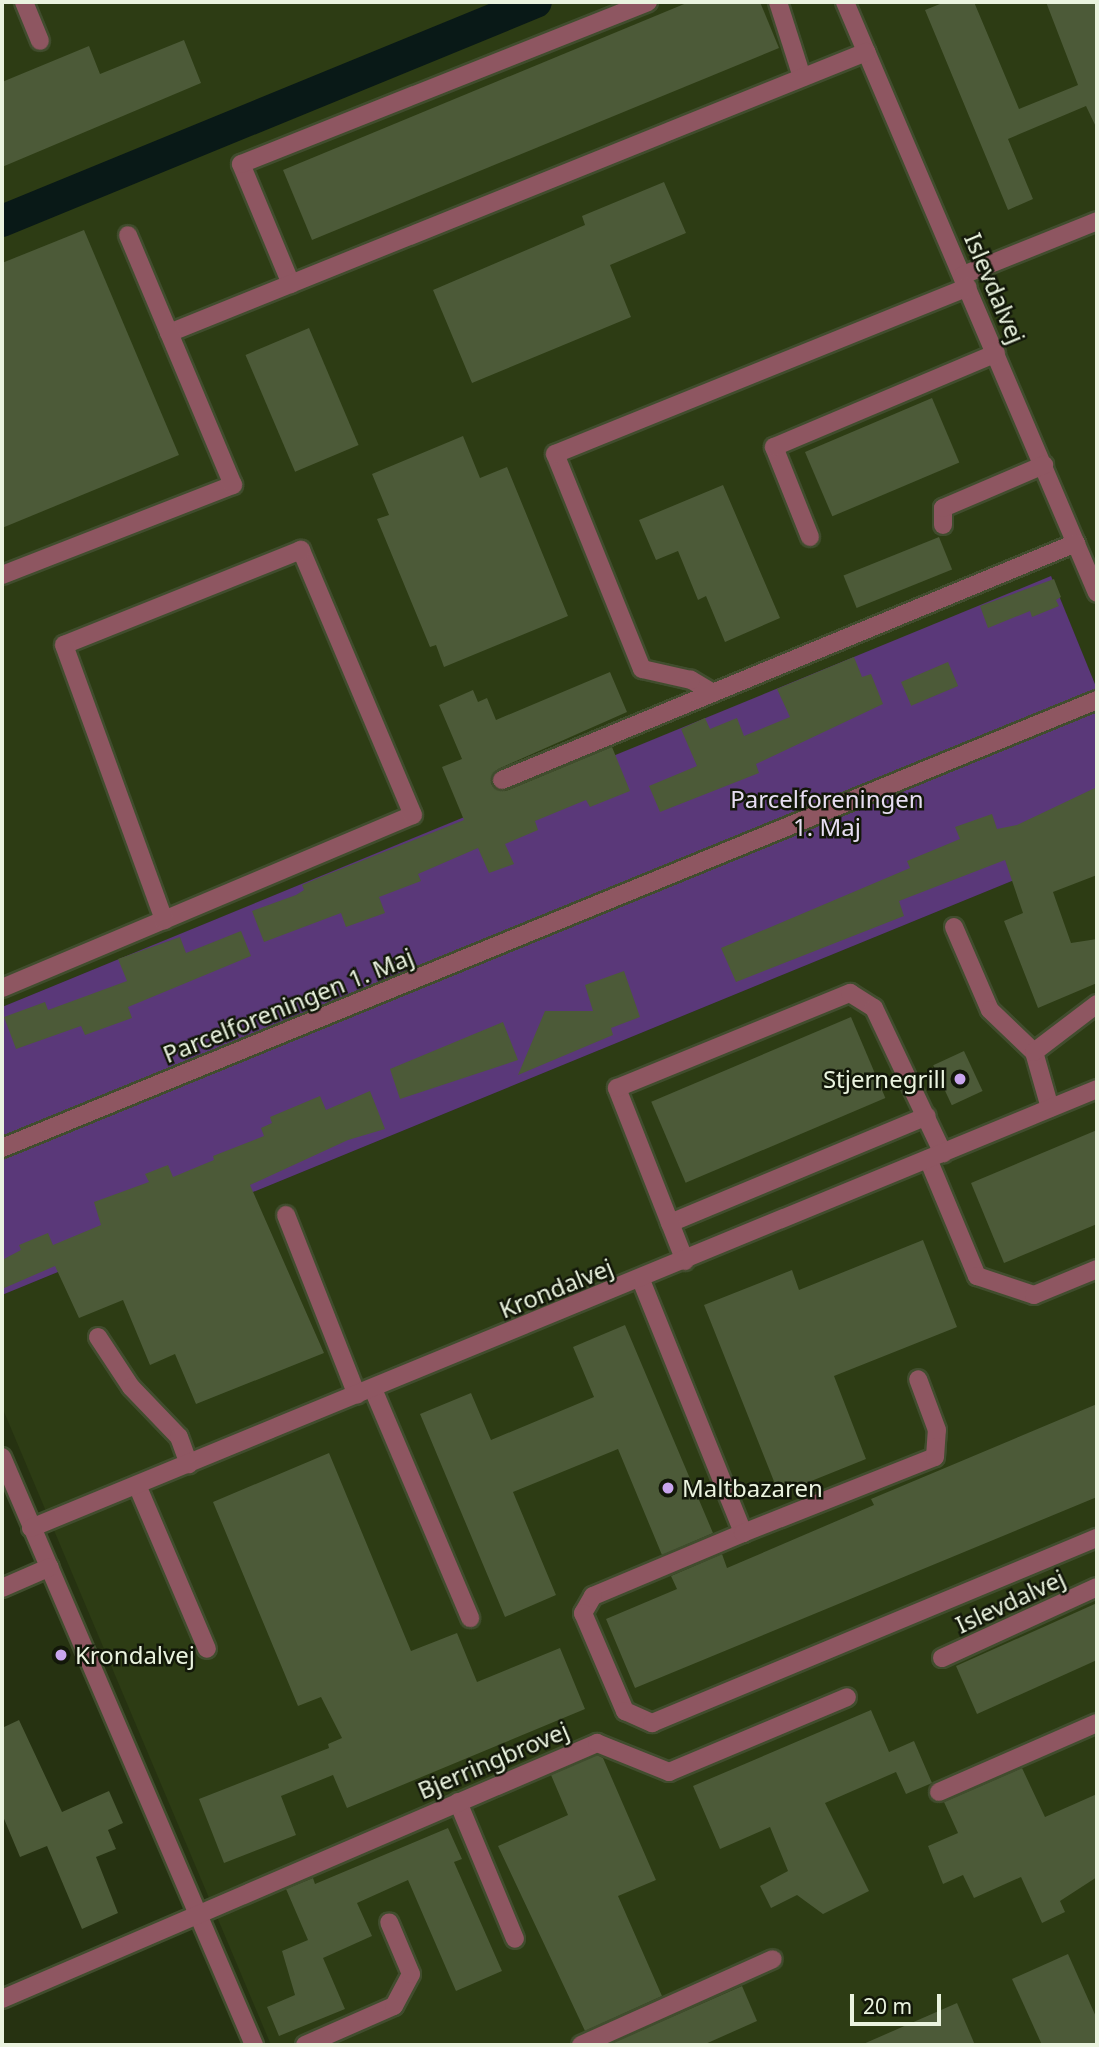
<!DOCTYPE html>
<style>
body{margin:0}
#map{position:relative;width:1099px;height:2047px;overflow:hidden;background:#263211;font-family:"Noto Sans",sans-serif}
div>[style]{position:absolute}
.built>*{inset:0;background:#2d3c14}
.green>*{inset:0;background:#5a3879}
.canal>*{height:32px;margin:-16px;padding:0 16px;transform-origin:16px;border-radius:16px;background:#091917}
.building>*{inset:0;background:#4c5a38;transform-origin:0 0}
.roads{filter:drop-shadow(2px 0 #414d2e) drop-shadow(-2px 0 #414d2e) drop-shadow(0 2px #414d2e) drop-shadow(0 -2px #414d2e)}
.minor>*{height:18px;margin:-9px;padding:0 9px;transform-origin:9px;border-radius:9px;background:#8e5661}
.dots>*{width:19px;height:19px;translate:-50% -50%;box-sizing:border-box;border:4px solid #121709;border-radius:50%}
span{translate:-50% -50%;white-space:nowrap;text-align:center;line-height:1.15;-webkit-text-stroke:5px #121709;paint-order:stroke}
.street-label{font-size:24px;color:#eaf3df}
.park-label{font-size:24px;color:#e7def2}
.poi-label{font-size:24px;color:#eaf3df}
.right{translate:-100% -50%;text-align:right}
.left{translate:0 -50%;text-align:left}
.frame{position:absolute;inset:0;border:4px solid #eaf3df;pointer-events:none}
.scale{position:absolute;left:850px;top:1994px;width:91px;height:32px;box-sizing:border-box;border:4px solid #eaf3df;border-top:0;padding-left:9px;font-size:21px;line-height:24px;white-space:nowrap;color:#eaf3df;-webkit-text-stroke:5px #121709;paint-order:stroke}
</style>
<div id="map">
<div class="built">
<div style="clip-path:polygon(2px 2px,1097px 2px,1097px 689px,1051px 577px,2px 1007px)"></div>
<div style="clip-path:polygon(1097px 846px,1097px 2045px,271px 2045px,2px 1407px,2px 1295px)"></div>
</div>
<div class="green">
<div style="clip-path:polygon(1051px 576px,1097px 689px,1097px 846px,2px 1295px,2px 1007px)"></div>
</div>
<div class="canal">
<div style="left:2px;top:221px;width:577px;rotate:-22.3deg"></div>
</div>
<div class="building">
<div style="clip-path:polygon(689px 2px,760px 2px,779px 48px,312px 240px,283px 170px)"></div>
<div style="clip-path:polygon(945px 2px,974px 2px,1019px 109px,1078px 85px,1046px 2px,1097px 2px,1097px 129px,1086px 106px,1008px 139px,1033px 199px,1008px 210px,925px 10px)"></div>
<div style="clip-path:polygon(184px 40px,201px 83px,2px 167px,2px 82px,89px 46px,100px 74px)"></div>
<div style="clip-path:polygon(664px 182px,686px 233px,610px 265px,631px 317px,472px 383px,433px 290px,585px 225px,582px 216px)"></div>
<div style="clip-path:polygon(84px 230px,179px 455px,2px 528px,2px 263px)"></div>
<div style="left:309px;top:328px;width:127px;height:69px;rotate:67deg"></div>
<div style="left:932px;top:398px;width:70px;height:138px;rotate:67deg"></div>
<div style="clip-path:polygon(463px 436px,480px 478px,507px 467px,568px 616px,444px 667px,436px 645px,430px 647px,377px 519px,389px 515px,372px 474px)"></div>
<div style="clip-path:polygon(723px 485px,780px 618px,725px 642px,706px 596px,698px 600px,678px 551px,656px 560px,639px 520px)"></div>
<div style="left:939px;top:537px;width:35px;height:103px;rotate:68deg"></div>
<div style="clip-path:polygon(1054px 579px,1061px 597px,1056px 600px,1059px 606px,1032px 617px,1030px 611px,988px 628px,980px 606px)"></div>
<div style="clip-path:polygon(854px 657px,862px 677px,871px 674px,883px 704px,756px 764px,759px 773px,660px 812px,649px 786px,697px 766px,681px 729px,705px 718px,710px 729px,737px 718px,744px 736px,790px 717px,777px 689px)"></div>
<div style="left:948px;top:662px;width:26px;height:51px;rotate:67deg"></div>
<div style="clip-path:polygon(610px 672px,627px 712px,498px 769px,491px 784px,506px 791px,612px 747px,630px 791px,590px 807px,586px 800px,535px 821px,538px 830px,505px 844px,514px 864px,489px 873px,478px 848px,418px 874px,421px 881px,379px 897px,385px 913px,346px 927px,341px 913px,264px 942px,252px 911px,296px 895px,304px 890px,302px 885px,326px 875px,464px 820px,442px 767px,462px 759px,439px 705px,473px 690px,478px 702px,487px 698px,496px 720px)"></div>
<div style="clip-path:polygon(1097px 787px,1097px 875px,1053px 892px,1071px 943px,1097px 939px,1097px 983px,1038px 1008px,1004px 921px,1023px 913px,1005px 860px,899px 901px,904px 916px,736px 982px,721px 948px,910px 868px,907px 861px,960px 839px,955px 827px,992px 814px,997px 829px,1017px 825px)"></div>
<div style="clip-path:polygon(241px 931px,251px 956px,128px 1007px,132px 1018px,85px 1035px,81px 1026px,16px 1049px,4px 1017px,45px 1002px,48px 1010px,127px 981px,118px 959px,180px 937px,186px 953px)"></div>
<div style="clip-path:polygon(624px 971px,640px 1017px,611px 1028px,613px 1035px,518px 1075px,545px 1011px,593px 1011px,585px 985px)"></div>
<div style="left:851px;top:1017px;width:88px;height:217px;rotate:67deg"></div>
<div style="clip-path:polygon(503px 1022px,518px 1060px,400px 1099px,390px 1069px)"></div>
<div style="left:964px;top:1051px;width:44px;height:34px;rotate:65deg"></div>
<div style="clip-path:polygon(370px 1091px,385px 1129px,348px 1140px,250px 1185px,324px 1353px,196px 1404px,175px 1354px,150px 1365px,123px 1300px,79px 1318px,55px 1266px,2px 1289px,2px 1260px,21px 1250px,19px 1245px,48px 1233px,53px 1245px,101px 1225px,94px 1202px,149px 1182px,145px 1174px,168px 1165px,173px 1177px,214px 1160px,213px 1156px,264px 1136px,261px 1128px,272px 1123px,270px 1117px,320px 1096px,326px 1110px)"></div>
<div style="clip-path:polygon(1097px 1130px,1097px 1224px,1004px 1263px,971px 1183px)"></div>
<div style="clip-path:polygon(923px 1240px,957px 1327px,834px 1376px,866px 1459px,779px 1494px,704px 1305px,792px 1270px,799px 1290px)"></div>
<div style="clip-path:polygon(625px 1325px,713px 1533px,662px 1555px,618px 1449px,513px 1492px,556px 1595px,505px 1617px,420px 1414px,471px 1393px,491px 1440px,594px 1397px,573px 1347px)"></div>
<div style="clip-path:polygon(1097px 1404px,1097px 1497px,635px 1688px,606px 1619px,677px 1589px,671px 1576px,722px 1554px,727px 1568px,874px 1505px,871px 1499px)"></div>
<div style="clip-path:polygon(329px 1453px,411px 1651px,457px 1633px,477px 1682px,560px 1648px,585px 1709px,347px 1808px,333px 1775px,281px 1796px,296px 1835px,224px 1863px,199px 1799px,329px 1748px,328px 1744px,342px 1738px,321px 1697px,298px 1706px,213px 1502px)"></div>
<div style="clip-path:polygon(1097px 1603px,1097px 1660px,977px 1714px,956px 1666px)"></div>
<div style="clip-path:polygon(871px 1710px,889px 1752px,914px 1741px,932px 1783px,906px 1794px,896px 1772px,825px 1803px,869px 1891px,823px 1914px,797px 1895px,771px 1908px,760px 1886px,788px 1871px,770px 1827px,720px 1849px,693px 1786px)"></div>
<div style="clip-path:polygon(19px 1720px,62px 1812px,109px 1791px,123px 1823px,108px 1830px,116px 1849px,96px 1857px,118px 1913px,82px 1929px,47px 1846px,20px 1857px,2px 1814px,2px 1728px)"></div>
<div style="clip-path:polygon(597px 1755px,603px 1758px,656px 1880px,618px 1896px,662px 1996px,585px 2031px,498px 1846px,568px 1815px,551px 1775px)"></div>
<div style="clip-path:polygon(1022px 1768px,1045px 1817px,1097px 1794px,1097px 1877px,1060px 1901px,1065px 1912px,1042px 1923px,1021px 1877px,974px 1898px,963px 1875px,943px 1884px,928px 1846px,958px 1833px,944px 1802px)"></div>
<div style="clip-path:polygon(448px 1828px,462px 1859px,454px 1862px,502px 1971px,456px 1991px,408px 1880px,357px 1903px,372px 1936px,323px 1958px,345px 2009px,279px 2036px,267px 2007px,295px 1995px,282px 1951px,308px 1940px,286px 1889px,313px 1878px,315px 1884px)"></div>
<div style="clip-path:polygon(1068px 1954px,1097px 2019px,1097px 2045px,1042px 2045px,1012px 1979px)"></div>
<div style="clip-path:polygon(742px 1986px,757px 2021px,703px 2045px,608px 2045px)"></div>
<div style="clip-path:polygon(957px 2003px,975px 2045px,861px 2045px)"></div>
</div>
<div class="roads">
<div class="minor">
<div style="left:24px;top:2px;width:42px;rotate:67.7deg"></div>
<div style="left:778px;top:2px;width:79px;rotate:72.3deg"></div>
<div style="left:845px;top:2px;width:642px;rotate:66.91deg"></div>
<div style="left:963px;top:275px;width:144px;rotate:-21.9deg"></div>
<div style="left:291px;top:284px;width:130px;rotate:-112.6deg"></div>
<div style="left:241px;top:164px;width:438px;rotate:-21.7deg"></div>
<div style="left:169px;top:333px;width:752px;rotate:-21.96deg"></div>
<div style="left:943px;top:525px;width:17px;rotate:-90deg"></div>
<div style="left:943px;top:508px;width:110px;rotate:-23.1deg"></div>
<div style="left:810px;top:537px;width:97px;rotate:-111.8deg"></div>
<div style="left:774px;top:447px;width:241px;rotate:-22.9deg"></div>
<div style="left:2px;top:575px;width:248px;rotate:-21.3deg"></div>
<div style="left:233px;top:485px;width:271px;rotate:-112.8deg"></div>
<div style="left:713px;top:693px;width:26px;rotate:-149deg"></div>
<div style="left:691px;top:680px;width:50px;rotate:-167.3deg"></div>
<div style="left:642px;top:669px;width:232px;rotate:-112deg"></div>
<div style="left:555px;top:454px;width:445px;rotate:-22deg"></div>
<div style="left:502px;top:780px;width:621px;rotate:-22.44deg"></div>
<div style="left:954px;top:927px;width:90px;rotate:66.6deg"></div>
<div style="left:990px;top:1010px;width:61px;rotate:43.7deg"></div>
<div style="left:2px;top:988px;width:176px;rotate:-22.8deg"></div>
<div style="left:164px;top:920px;width:270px;rotate:-22.9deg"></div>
<div style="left:413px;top:815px;width:288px;rotate:-112.9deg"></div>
<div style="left:301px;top:550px;width:255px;rotate:158.2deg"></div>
<div style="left:64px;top:645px;width:293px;rotate:70deg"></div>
<div style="left:1050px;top:1108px;width:58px;rotate:-105.9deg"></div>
<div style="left:1034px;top:1052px;width:79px;rotate:-37.3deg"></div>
<div style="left:2px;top:1148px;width:1183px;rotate:-22.25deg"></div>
<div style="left:928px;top:1159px;width:127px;rotate:67.3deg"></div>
<div style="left:977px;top:1276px;width:60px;rotate:18.4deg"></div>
<div style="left:1034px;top:1295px;width:68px;rotate:-22.4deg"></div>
<div style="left:286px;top:1215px;width:193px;rotate:68.5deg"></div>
<div style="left:670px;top:1223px;width:278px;rotate:-22.6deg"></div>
<div style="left:685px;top:1261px;width:186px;rotate:-111.5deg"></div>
<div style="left:617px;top:1088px;width:252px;rotate:-22.2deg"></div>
<div style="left:850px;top:993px;width:28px;rotate:32deg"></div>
<div style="left:874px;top:1008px;width:161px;rotate:64.6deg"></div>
<div style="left:641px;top:1280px;width:273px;rotate:68deg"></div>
<div style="left:743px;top:1533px;width:163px;rotate:157.2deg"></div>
<div style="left:593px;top:1596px;width:20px;rotate:120deg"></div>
<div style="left:583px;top:1613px;width:107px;rotate:66.8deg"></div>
<div style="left:625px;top:1711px;width:30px;rotate:24deg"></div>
<div style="left:652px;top:1723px;width:482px;rotate:-22.6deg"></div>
<div style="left:98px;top:1337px;width:60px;rotate:56.6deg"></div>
<div style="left:131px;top:1387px;width:69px;rotate:46.2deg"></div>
<div style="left:179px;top:1437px;width:29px;rotate:70deg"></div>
<div style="left:373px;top:1389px;width:249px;rotate:67deg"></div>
<div style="left:2px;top:1457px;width:640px;rotate:66.8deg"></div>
<div style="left:137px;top:1485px;width:178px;rotate:66.9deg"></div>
<div style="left:31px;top:1528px;width:1153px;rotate:-22.38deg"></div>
<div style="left:743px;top:1533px;width:206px;rotate:-21.6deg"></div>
<div style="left:935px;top:1457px;width:27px;rotate:-86deg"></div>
<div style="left:937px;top:1430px;width:54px;rotate:-110.4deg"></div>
<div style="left:2px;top:1588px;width:52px;rotate:-23.6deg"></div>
<div style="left:942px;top:1658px;width:170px;rotate:-24.6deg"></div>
<div style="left:939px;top:1792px;width:172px;rotate:-23.6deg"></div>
<div style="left:458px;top:1802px;width:148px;rotate:67.4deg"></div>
<div style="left:2px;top:1999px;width:648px;rotate:-23.28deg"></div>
<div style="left:597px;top:1743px;width:78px;rotate:21.9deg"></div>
<div style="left:669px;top:1772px;width:193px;rotate:-22.8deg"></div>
<div style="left:305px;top:2045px;width:97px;rotate:-23.7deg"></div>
<div style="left:394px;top:2006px;width:36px;rotate:-62deg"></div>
<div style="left:411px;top:1974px;width:56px;rotate:-112.9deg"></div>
<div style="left:581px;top:2045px;width:210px;rotate:-24.1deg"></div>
</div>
</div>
<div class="dots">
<div style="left:960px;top:1079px;background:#c9a5ee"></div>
<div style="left:668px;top:1488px;background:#c9a5ee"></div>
<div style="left:61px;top:1655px;background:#c9a5ee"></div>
</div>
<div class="street-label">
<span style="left:995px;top:288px;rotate:67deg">Islevdalvej</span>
<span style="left:288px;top:1005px;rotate:-22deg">Parcelforeningen 1. Maj</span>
<span style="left:556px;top:1288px;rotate:-22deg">Krondalvej</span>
<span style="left:1010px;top:1601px;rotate:-25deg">Islevdalvej</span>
<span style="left:493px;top:1760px;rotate:-23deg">Bjerringbrovej</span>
</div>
<div class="park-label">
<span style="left:827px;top:813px">Parcelforeningen<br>1. Maj</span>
</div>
<div class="poi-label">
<span class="right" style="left:946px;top:1079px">Stjernegrill</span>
<span class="left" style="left:682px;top:1488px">Maltbazaren</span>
<span class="left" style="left:75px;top:1655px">Krondalvej</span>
</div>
<div class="frame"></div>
<div class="scale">20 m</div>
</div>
